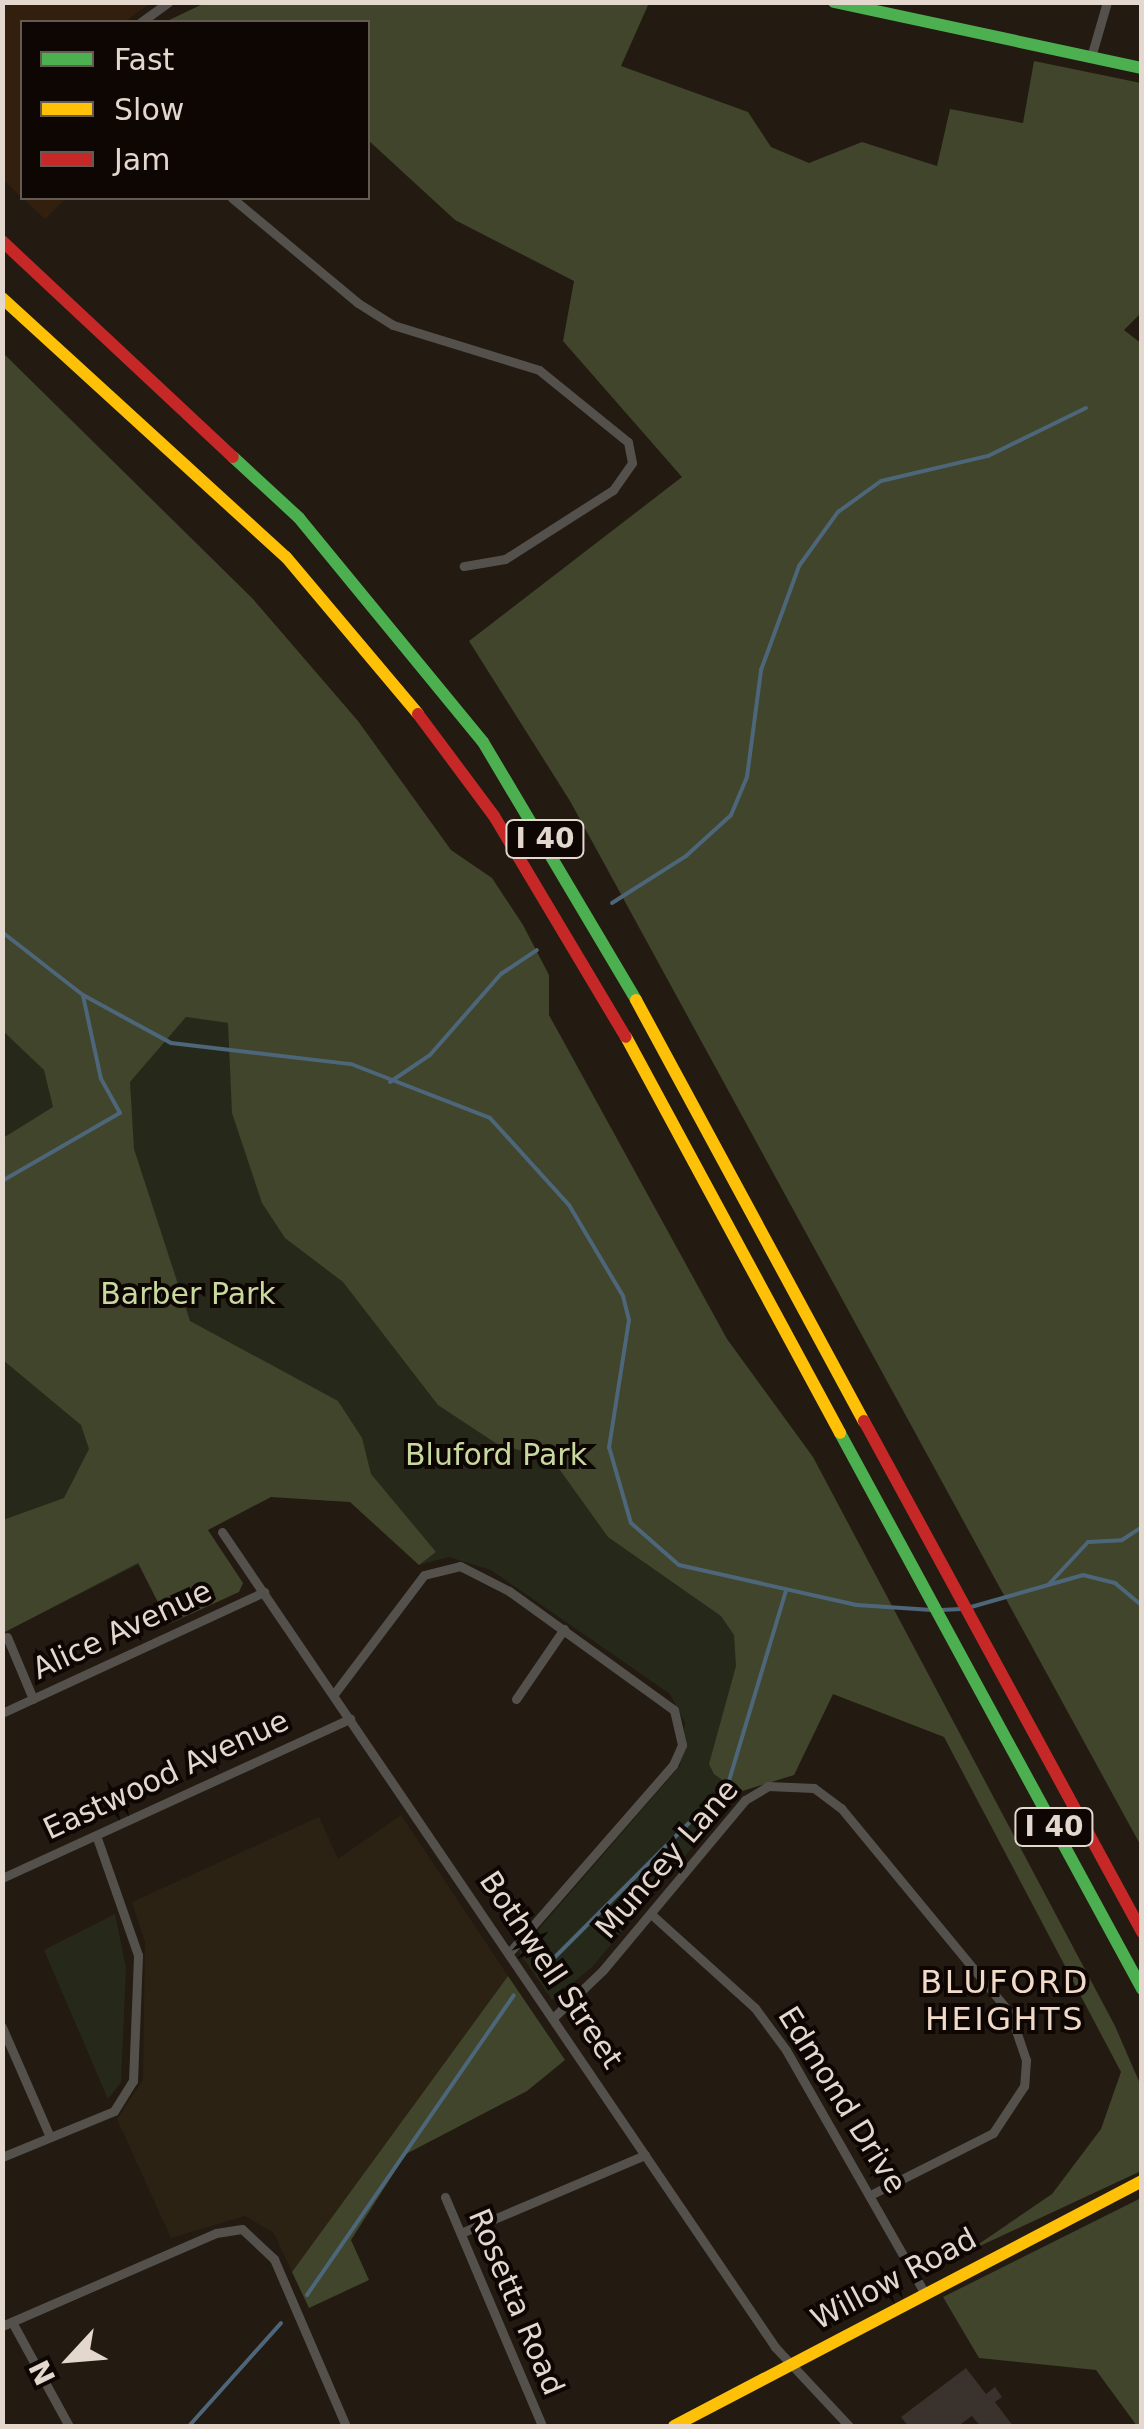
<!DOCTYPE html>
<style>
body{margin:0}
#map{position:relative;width:1144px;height:2429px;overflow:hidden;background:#231a12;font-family:"DejaVu Sans",sans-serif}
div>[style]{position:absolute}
.built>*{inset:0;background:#331f0d}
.education>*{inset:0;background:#2c2214}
.green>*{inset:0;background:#26291a}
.forest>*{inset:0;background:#40452b}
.stream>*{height:4px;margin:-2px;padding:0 2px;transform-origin:2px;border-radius:2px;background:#4d6679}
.building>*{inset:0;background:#3a322c}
.street>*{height:9px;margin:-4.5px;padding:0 4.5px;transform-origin:4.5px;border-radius:4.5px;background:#54514d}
.fast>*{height:12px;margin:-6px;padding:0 6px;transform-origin:6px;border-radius:6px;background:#4caf50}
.slow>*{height:12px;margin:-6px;padding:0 6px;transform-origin:6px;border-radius:6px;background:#ffc107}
.jam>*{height:12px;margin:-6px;padding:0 6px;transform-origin:6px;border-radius:6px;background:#c62828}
span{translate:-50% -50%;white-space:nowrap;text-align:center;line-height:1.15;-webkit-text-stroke:8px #0d0603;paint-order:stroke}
.shield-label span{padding:2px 8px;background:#0d0603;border:2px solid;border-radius:8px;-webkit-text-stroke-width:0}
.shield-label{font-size:28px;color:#e3d7ce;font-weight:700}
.park-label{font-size:30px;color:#c8d99f}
.street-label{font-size:30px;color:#e3d7ce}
.neighbourhood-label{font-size:32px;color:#f1dac8;letter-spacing:2.5px}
.frame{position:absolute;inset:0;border:5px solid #e3d7ce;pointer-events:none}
.legend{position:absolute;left:20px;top:20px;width:350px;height:180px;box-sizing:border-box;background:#0d0603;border:2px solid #635a54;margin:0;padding:12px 18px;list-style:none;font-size:30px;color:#e3d7ce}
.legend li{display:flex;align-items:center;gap:20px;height:50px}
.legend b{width:50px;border:2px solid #635a54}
.north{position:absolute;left:20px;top:2309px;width:100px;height:100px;-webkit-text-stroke:8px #0d0603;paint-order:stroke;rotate:244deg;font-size:28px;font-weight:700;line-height:40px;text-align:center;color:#e3d7ce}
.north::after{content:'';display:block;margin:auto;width:35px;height:45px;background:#e3d7ce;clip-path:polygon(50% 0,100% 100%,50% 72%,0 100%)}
</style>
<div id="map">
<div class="built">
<div style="clip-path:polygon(3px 2px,151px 3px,124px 22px,22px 22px,22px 198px,66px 198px,45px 219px,3px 180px)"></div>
</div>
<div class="education">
<div style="clip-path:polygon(401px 1815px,508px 1976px,292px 2272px,274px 2233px,245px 2216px,171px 2238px,117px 2119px,143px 2080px,145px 1942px,132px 1902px,319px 1817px,338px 1859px)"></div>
</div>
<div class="green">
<div style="clip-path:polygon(3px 898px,130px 1081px,186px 1017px,229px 1023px,944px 1736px,833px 1694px,794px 1775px,739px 1792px,592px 1967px,552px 2000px,519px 1952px,680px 1766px,685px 1723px,670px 1694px,491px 1570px,449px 1557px,419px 1565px,350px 1502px,271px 1497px,3px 1633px)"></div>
<div style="clip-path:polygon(115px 1914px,126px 1968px,121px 2082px,108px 2099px,44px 1950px)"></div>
</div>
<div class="forest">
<div style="clip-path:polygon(207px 2px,649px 3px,621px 66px,748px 112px,771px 147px,809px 163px,862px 142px,937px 166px,950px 109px,1023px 123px,1034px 61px,1141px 83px,1141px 313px,1124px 330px,1142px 344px,1141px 1846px,570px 801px,469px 641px,682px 477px,563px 341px,574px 281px,455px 220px,368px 140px,368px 22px,165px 22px)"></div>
<div style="clip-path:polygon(3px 353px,253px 599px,358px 721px,451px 850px,492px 878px,523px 925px,549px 975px,549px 1015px,727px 1339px,813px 1457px,1115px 2026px,1141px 2086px,1141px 2171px,967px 2252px,1052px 2194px,1101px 2129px,1121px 2072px,944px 1737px,833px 1694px,794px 1775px,739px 1792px,714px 1774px,709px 1764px,736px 1666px,734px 1635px,721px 1616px,608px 1537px,552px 1459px,497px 1444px,438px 1405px,343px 1282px,285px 1238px,262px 1203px,232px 1113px,228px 1023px,186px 1017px,130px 1082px,134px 1149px,190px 1321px,338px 1401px,362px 1438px,371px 1474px,436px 1552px,419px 1565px,350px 1502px,271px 1497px,208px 1530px,243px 1583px,239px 1592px,169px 1624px,138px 1563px,3px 1633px,3px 1520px,64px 1498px,89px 1449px,81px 1425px,3px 1360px,3px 1138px,53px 1107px,44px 1070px,3px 1031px)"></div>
<div style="clip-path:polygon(508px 1976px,565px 2060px,527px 2091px,406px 2154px,351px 2240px,369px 2280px,309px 2308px,292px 2272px)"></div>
<div style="clip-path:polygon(1141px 2198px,1142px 2426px,1137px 2426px,1096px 2370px,979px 2358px,943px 2297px)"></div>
</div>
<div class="stream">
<div style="left:612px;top:903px;width:88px;rotate:-32.4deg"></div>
<div style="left:686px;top:856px;width:61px;rotate:-42.3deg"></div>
<div style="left:731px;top:815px;width:41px;rotate:-67.2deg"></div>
<div style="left:747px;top:777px;width:108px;rotate:-82.5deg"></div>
<div style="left:761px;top:670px;width:111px;rotate:-69.9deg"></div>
<div style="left:799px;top:566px;width:67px;rotate:-54.2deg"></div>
<div style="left:838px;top:512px;width:53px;rotate:-35.8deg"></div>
<div style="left:881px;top:481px;width:110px;rotate:-13.2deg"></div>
<div style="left:988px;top:456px;width:109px;rotate:-26.1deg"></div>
<div style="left:2px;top:932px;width:103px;rotate:37.9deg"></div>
<div style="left:83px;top:995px;width:100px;rotate:28.6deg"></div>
<div style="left:171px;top:1043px;width:181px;rotate:6.7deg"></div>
<div style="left:351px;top:1064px;width:149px;rotate:21.2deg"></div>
<div style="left:490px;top:1118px;width:118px;rotate:47.8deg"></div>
<div style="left:569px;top:1205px;width:106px;rotate:59.3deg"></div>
<div style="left:623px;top:1296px;width:25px;rotate:76deg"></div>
<div style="left:629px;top:1320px;width:129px;rotate:98.9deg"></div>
<div style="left:609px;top:1447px;width:79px;rotate:73.9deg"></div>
<div style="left:631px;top:1523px;width:64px;rotate:41.2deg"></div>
<div style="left:679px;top:1565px;width:182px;rotate:12.7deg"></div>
<div style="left:857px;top:1605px;width:75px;rotate:3.8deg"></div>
<div style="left:390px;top:1082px;width:48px;rotate:-34deg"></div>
<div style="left:430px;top:1055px;width:108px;rotate:-48.8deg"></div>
<div style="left:501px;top:974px;width:43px;rotate:-33.7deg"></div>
<div style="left:2px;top:1181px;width:136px;rotate:-30deg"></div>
<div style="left:120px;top:1113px;width:39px;rotate:-119deg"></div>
<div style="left:101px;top:1079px;width:85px;rotate:-102.2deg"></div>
<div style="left:1049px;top:1584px;width:57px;rotate:-47.1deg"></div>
<div style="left:1088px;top:1542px;width:34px;rotate:-3deg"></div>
<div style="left:1122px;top:1540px;width:24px;rotate:-33deg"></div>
<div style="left:971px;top:1607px;width:116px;rotate:-15.9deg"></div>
<div style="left:1083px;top:1575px;width:33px;rotate:14deg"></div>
<div style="left:1115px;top:1583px;width:35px;rotate:40deg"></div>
<div style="left:941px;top:1610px;width:20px;rotate:-3deg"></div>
<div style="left:542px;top:1970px;width:263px;rotate:-45deg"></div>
<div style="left:728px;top:1784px;width:202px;rotate:-73.3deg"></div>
<div style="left:307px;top:2295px;width:364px;rotate:-55.4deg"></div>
<div style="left:189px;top:2426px;width:138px;rotate:-48.2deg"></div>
</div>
<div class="building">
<div style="clip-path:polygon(966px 2368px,986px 2394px,995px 2387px,1002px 2397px,995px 2402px,1013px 2426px,980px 2426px,972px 2416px,958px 2426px,908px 2426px,901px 2417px)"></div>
</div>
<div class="street">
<div style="left:141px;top:22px;width:34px;rotate:-36deg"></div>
<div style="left:1091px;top:57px;width:57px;rotate:-73.8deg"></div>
<div style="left:232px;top:198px;width:164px;rotate:39.8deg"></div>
<div style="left:358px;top:303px;width:41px;rotate:32.2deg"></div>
<div style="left:393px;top:325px;width:153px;rotate:17.1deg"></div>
<div style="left:539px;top:370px;width:114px;rotate:39deg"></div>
<div style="left:628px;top:442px;width:21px;rotate:79deg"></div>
<div style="left:632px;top:463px;width:33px;rotate:125deg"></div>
<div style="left:613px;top:490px;width:128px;rotate:147.4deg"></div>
<div style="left:505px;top:559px;width:42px;rotate:170.3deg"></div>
<div style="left:222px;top:1532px;width:985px;rotate:55.84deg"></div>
<div style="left:775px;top:2347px;width:108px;rotate:46.9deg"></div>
<div style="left:7px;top:1637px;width:67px;rotate:67.2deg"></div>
<div style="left:334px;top:1694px;width:149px;rotate:-52.9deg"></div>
<div style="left:424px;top:1575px;width:37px;rotate:-14deg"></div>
<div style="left:460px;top:1566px;width:55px;rotate:27deg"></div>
<div style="left:509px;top:1591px;width:203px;rotate:35.8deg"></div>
<div style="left:674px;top:1710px;width:36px;rotate:77deg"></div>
<div style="left:682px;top:1745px;width:22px;rotate:114deg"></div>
<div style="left:673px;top:1765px;width:249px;rotate:131.1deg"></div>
<div style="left:516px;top:1699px;width:85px;rotate:-55.6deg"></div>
<div style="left:2px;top:1713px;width:289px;rotate:-24.8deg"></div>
<div style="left:2px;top:1878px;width:383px;rotate:-24.6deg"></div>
<div style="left:651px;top:1914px;width:140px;rotate:42.1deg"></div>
<div style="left:755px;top:2008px;width:52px;rotate:53.6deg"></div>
<div style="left:786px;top:2050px;width:276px;rotate:60.3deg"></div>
<div style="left:553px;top:2018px;width:69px;rotate:-43.8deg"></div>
<div style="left:603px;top:1970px;width:222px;rotate:-50.1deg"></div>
<div style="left:745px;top:1800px;width:27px;rotate:-31deg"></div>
<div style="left:768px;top:1786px;width:46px;rotate:2.5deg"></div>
<div style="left:814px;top:1788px;width:34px;rotate:37deg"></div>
<div style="left:841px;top:1808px;width:266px;rotate:50.5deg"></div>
<div style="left:1010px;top:2013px;width:50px;rotate:71.2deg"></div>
<div style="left:1026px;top:2060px;width:26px;rotate:94deg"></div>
<div style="left:1024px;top:2086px;width:56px;rotate:123.4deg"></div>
<div style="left:993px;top:2133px;width:133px;rotate:153.2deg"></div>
<div style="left:2px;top:2027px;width:120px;rotate:66.4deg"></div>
<div style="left:2px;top:2157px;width:121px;rotate:-22.3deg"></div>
<div style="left:114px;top:2111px;width:36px;rotate:-58deg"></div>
<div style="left:133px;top:2081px;width:126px;rotate:-87.7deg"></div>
<div style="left:138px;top:1955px;width:127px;rotate:-109.3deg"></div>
<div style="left:445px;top:2197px;width:249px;rotate:67deg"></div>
<div style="left:461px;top:2233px;width:200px;rotate:-23deg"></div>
<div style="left:12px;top:2322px;width:119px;rotate:61.3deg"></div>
<div style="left:2px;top:2326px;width:233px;rotate:-23.5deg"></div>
<div style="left:216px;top:2233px;width:26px;rotate:-9deg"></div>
<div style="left:242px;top:2229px;width:44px;rotate:43.2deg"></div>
<div style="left:274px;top:2259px;width:182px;rotate:66.7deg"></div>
</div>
<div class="fast">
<div style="left:834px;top:2px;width:315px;rotate:12.1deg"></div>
<div style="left:233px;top:457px;width:90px;rotate:42.7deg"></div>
<div style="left:299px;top:518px;width:290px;rotate:50.6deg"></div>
<div style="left:483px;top:742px;width:300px;rotate:59.3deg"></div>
<div style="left:840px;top:1433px;width:633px;rotate:61.49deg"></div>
</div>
<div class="slow">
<div style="left:2px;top:298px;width:384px;rotate:42.4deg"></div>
<div style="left:286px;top:557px;width:205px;rotate:49.9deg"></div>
<div style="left:636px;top:1000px;width:479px;rotate:61.6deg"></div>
<div style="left:626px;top:1037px;width:450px;rotate:61.6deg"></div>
<div style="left:674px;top:2426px;width:528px;rotate:-27.63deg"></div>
</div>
<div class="jam">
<div style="left:2px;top:241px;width:316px;rotate:43.1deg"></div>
<div style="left:418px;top:714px;width:127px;rotate:53.3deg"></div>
<div style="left:494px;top:816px;width:257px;rotate:59.2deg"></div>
<div style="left:864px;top:1421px;width:582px;rotate:61.45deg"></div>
</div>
<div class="shield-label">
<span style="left:545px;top:839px">I 40</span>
<span style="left:1054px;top:1827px">I 40</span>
</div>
<div class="park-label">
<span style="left:188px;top:1294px">Barber Park</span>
<span style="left:496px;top:1455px">Bluford Park</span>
</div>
<div class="street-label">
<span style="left:122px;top:1630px;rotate:-25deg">Alice Avenue</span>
<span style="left:166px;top:1775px;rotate:-25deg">Eastwood Avenue</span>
<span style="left:667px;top:1859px;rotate:-49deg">Muncey Lane</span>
<span style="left:551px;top:1970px;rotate:56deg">Bothwell Street</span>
<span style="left:842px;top:2100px;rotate:58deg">Edmond Drive</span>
<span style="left:894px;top:2279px;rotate:-28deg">Willow Road</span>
<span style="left:516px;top:2302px;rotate:67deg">Rosetta Road</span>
</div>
<div class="neighbourhood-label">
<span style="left:1005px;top:2001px">BLUFORD<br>HEIGHTS</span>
</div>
<div class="frame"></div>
<ul class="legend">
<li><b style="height:12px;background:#4caf50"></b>Fast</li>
<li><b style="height:12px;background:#ffc107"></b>Slow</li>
<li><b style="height:12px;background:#c62828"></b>Jam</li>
</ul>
<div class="north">N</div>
</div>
